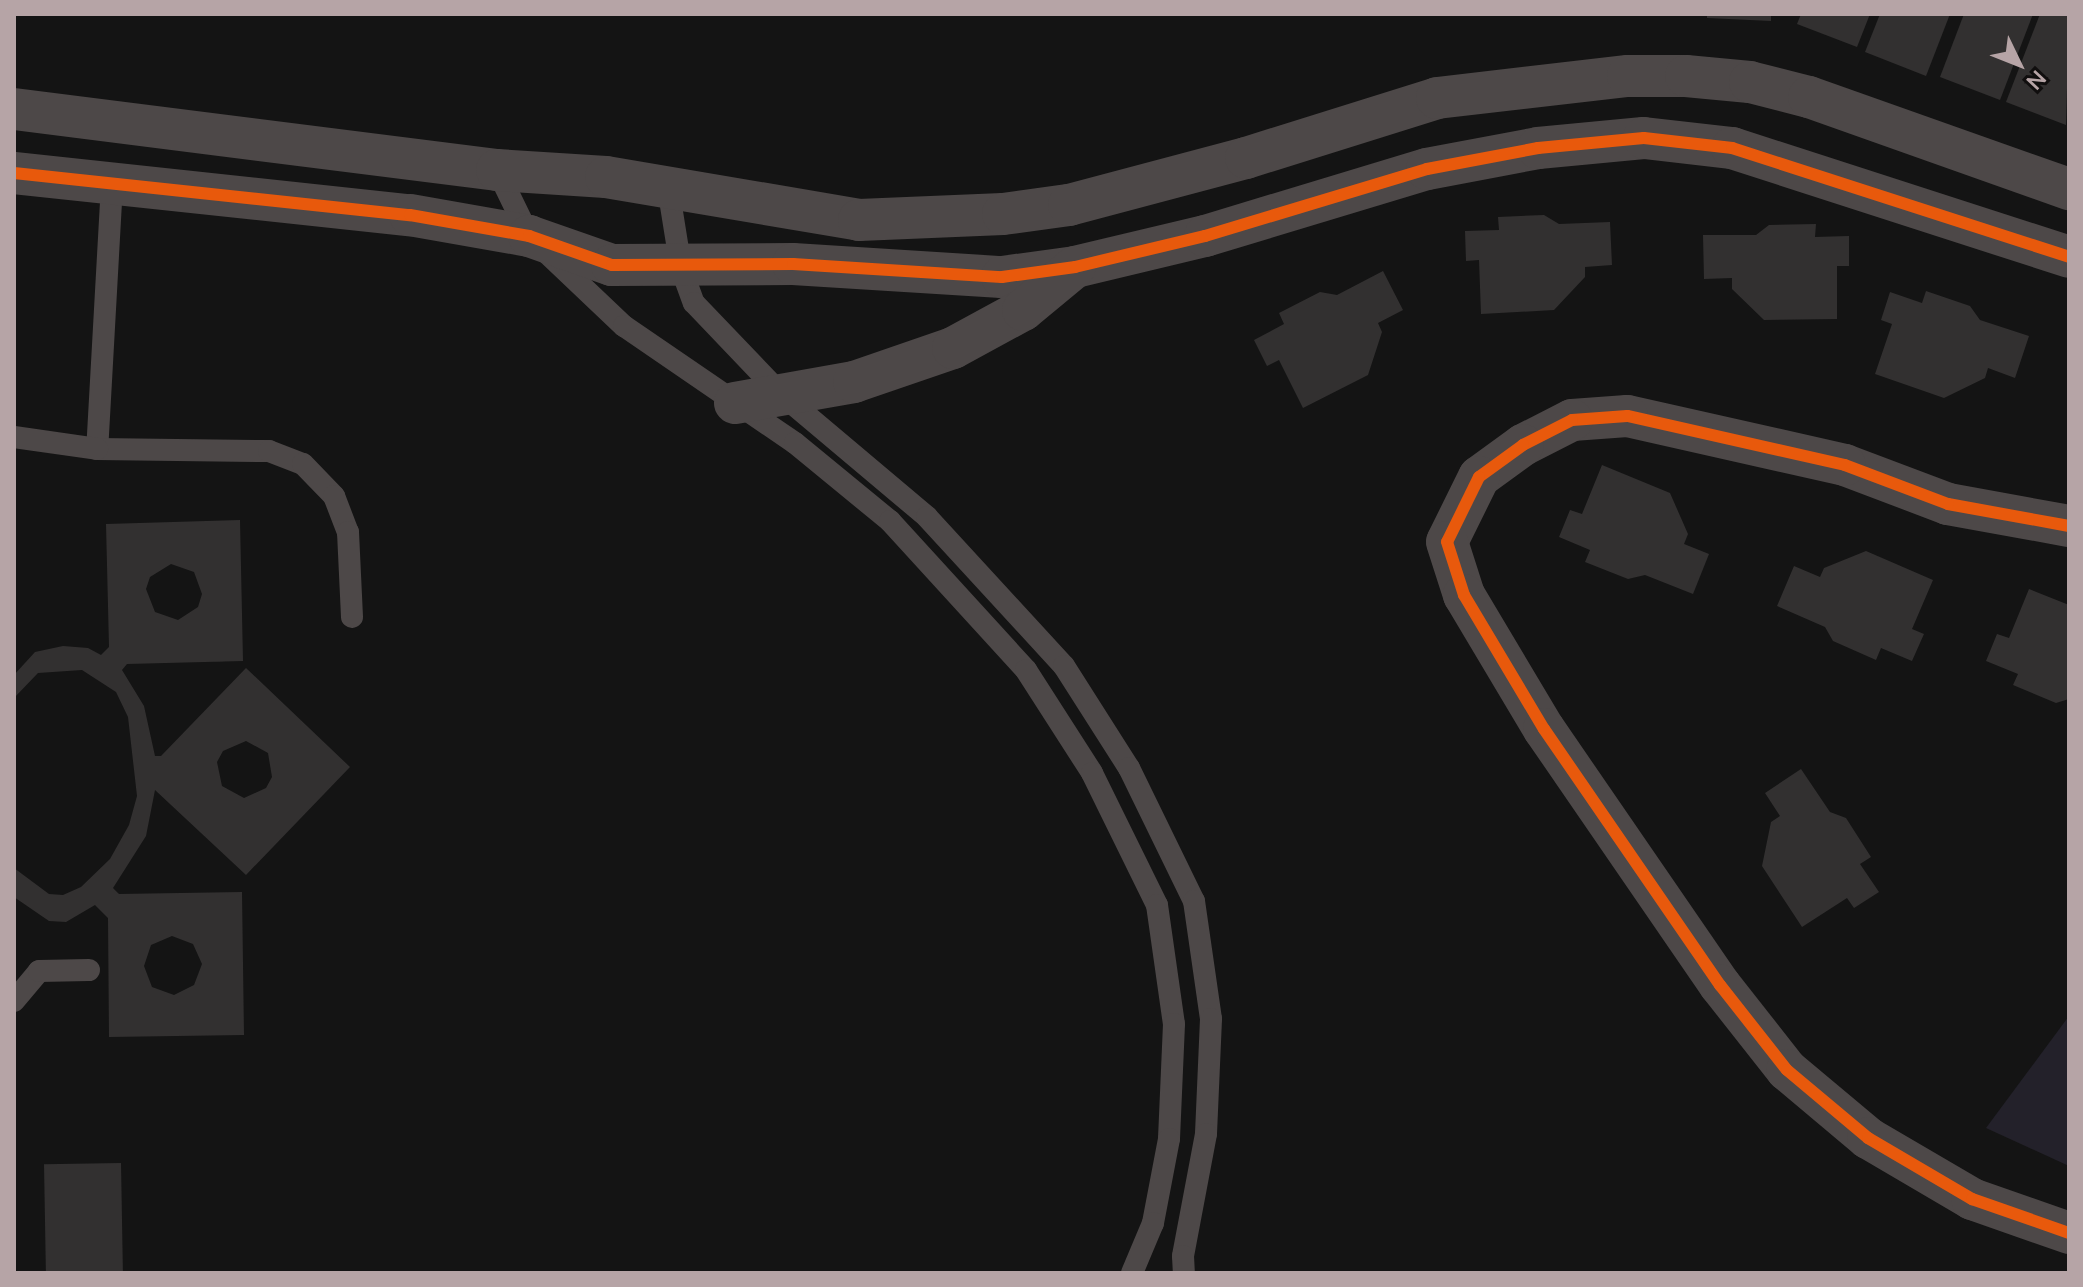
<!DOCTYPE html>
<style>
body{margin:0}
#map{position:relative;width:2083px;height:1287px;overflow:hidden;background:#141414;font-family:Mulish,sans-serif}
div>[style]{position:absolute}
.green>*{inset:0;background:#23212a}
.building>*{inset:0;background:#323030;transform-origin:0 0}
.lane>*{height:22px;margin:-11px;padding:0 11px;transform-origin:11px;border-radius:11px;background:#4d4848}
.street>*{height:42px;margin:-21px;padding:0 21px;transform-origin:21px;border-radius:21px;background:#4d4848}
.cycleway>*{height:12px;margin:-6px;padding:0 6px;transform-origin:6px;border-radius:6px;background:#e8590c}
span{translate:-50% -50%;white-space:nowrap;text-align:center;line-height:1.15;-webkit-text-stroke:7px #100e0e;paint-order:stroke}
.frame{position:absolute;inset:0;border:16px solid #b6a4a6;pointer-events:none}
.north{position:absolute;left:1979px;top:24px;width:80px;height:80px;-webkit-text-stroke:6px #100e0e;paint-order:stroke;rotate:133deg;font-size:22px;font-weight:700;line-height:32px;text-align:center;color:#b6a4a6}
.north::after{content:'';display:block;margin:auto;width:28px;height:36px;background:#b6a4a6;clip-path:polygon(50% 0,100% 100%,50% 72%,0 100%)}
</style>
<div id="map">
<div class="green">
<div style="clip-path:polygon(2069px 1016px,2069px 1166px,1986px 1128px)"></div>
</div>
<div class="building">
<div style="clip-path:polygon(1707px 14px,1771px 14px,1771px 21px,1707px 18px)"></div>
<div style="clip-path:polygon(1801px 14px,1870px 14px,1857px 47px,1797px 24px)"></div>
<div style="clip-path:polygon(1880px 14px,1950px 14px,1926px 76px,1865px 52px)"></div>
<div style="clip-path:polygon(1964px 14px,2033px 14px,2000px 100px,1940px 77px)"></div>
<div style="clip-path:polygon(2040px 14px,2069px 14px,2066px 125px,2006px 102px)"></div>
<div style="clip-path:polygon(1544px 215px,1559px 224px,1610px 222px,1612px 265px,1585px 267px,1585px 277px,1554px 310px,1481px 314px,1479px 260px,1466px 261px,1465px 231px,1499px 230px,1498px 217px)"></div>
<div style="clip-path:polygon(1816px 224px,1815px 237px,1849px 236px,1849px 266px,1837px 266px,1837px 319px,1764px 320px,1732px 289px,1732px 278px,1704px 279px,1703px 235px,1756px 235px,1769px 225px)"></div>
<div style="clip-path:polygon(1383px 271px,1403px 310px,1378px 323px,1382px 332px,1368px 375px,1303px 408px,1279px 360px,1267px 366px,1254px 340px,1284px 324px,1279px 313px,1320px 292px,1337px 295px)"></div>
<div style="clip-path:polygon(1926px 291px,1970px 306px,1980px 320px,2029px 336px,2015px 378px,1988px 368px,1985px 378px,1944px 398px,1875px 374px,1892px 324px,1881px 320px,1890px 292px,1922px 303px)"></div>
<div style="clip-path:polygon(1602px 465px,1670px 493px,1688px 534px,1684px 544px,1709px 554px,1693px 594px,1645px 575px,1628px 579px,1585px 562px,1590px 550px,1559px 537px,1570px 510px,1582px 514px)"></div>
<div style="clip-path:polygon(evenodd,240px 520px,243px 661px,127px 664px,122px 670px,144px 706px,155px 756px,161px 756px,246px 668px,350px 767px,246px 875px,155px 790px,146px 836px,113px 888px,119px 894px,242px 892px,244px 1035px,109px 1037px,108px 918px,95px 905px,66px 922px,49px 921px,14px 897px,14px 868px,49px 894px,63px 895px,81px 887px,110px 859px,129px 825px,137px 796px,128px 717px,116px 692px,82px 670px,38px 673px,14px 698px,14px 675px,35px 652px,63px 646px,88px 648px,101px 655px,109px 647px,106px 524px,240px 520px,171px 564px,194px 572px,202px 594px,198px 607px,178px 620px,155px 612px,146px 589px,150px 577px,171px 564px,240px 520px,246px 741px,268px 753px,272px 777px,266px 788px,244px 798px,222px 786px,217px 762px,223px 751px,246px 741px,240px 520px,172px 936px,193px 944px,202px 964px,194px 985px,174px 995px,152px 987px,144px 966px,151px 945px,172px 936px)"></div>
<div style="clip-path:polygon(1866px 551px,1933px 580px,1912px 629px,1924px 634px,1912px 661px,1881px 648px,1876px 660px,1833px 641px,1825px 627px,1777px 606px,1794px 566px,1820px 577px,1824px 568px)"></div>
<div style="clip-path:polygon(2029px 589px,2069px 605px,2069px 699px,2056px 703px,2013px 685px,2018px 674px,1986px 661px,1997px 634px,2009px 638px)"></div>
<div style="clip-path:polygon(1801px 769px,1830px 812px,1846px 818px,1871px 857px,1860px 864px,1879px 892px,1854px 908px,1847px 898px,1802px 927px,1762px 866px,1771px 822px,1780px 816px,1765px 793px)"></div>
<div style="left:121px;top:1163px;width:110px;height:77px;rotate:89deg"></div>
</div>
<div class="lane">
<div style="left:497px;top:170px;width:73px;rotate:64.1deg"></div>
<div style="left:529px;top:236px;width:131px;rotate:43.5deg"></div>
<div style="left:624px;top:326px;width:207px;rotate:34.4deg"></div>
<div style="left:795px;top:443px;width:123px;rotate:39.4deg"></div>
<div style="left:890px;top:521px;width:202px;rotate:47.6deg"></div>
<div style="left:1026px;top:670px;width:122px;rotate:57.3deg"></div>
<div style="left:1092px;top:773px;width:147px;rotate:63.8deg"></div>
<div style="left:1157px;top:905px;width:120px;rotate:81.9deg"></div>
<div style="left:1174px;top:1024px;width:115px;rotate:92.5deg"></div>
<div style="left:1169px;top:1139px;width:86px;rotate:100.8deg"></div>
<div style="left:1153px;top:1223px;width:54px;rotate:112.8deg"></div>
<div style="left:112px;top:184px;width:265px;rotate:93.2deg"></div>
<div style="left:97px;top:449px;width:172px;rotate:0.7deg"></div>
<div style="left:269px;top:451px;width:36px;rotate:21deg"></div>
<div style="left:303px;top:464px;width:45px;rotate:45.9deg"></div>
<div style="left:334px;top:496px;width:39px;rotate:69deg"></div>
<div style="left:348px;top:532px;width:85px;rotate:87.3deg"></div>
<div style="left:668px;top:187px;width:82px;rotate:80.9deg"></div>
<div style="left:681px;top:268px;width:37px;rotate:70deg"></div>
<div style="left:694px;top:303px;width:124px;rotate:46.3deg"></div>
<div style="left:780px;top:393px;width:192px;rotate:40.1deg"></div>
<div style="left:927px;top:517px;width:202px;rotate:47.4deg"></div>
<div style="left:1064px;top:666px;width:121px;rotate:57.5deg"></div>
<div style="left:1129px;top:768px;width:148px;rotate:64deg"></div>
<div style="left:1194px;top:901px;width:119px;rotate:81.8deg"></div>
<div style="left:1211px;top:1019px;width:115px;rotate:92.5deg"></div>
<div style="left:1206px;top:1134px;width:124px;rotate:100.7deg"></div>
<div style="left:1183px;top:1256px;width:17px;rotate:87deg"></div>
<div style="left:14px;top:437px;width:84px;rotate:8.2deg"></div>
<div style="left:14px;top:1001px;width:39px;rotate:-50deg"></div>
<div style="left:39px;top:971px;width:50px;rotate:-1.1deg"></div>
</div>
<div class="street">
<div style="left:14px;top:109px;width:487px;rotate:7.2deg"></div>
<div style="left:497px;top:170px;width:109px;rotate:3.7deg"></div>
<div style="left:606px;top:177px;width:257px;rotate:9.6deg"></div>
<div style="left:859px;top:220px;width:144px;rotate:-2.4deg"></div>
<div style="left:1003px;top:214px;width:67px;rotate:-7.8deg"></div>
<div style="left:1069px;top:205px;width:183px;rotate:-14.9deg"></div>
<div style="left:1246px;top:158px;width:200px;rotate:-17.4deg"></div>
<div style="left:1437px;top:98px;width:192px;rotate:-6.6deg"></div>
<div style="left:1628px;top:76px;width:58px"></div>
<div style="left:1686px;top:76px;width:64px;rotate:5.4deg"></div>
<div style="left:1750px;top:82px;width:61px;rotate:14.3deg"></div>
<div style="left:1809px;top:97px;width:276px;rotate:19.5deg"></div>
<div style="left:14px;top:173px;width:398px;rotate:6.1deg"></div>
<div style="left:410px;top:215px;width:121px;rotate:10deg"></div>
<div style="left:529px;top:236px;width:88px;rotate:19.3deg"></div>
<div style="left:612px;top:265px;width:181px;rotate:-0.3deg"></div>
<div style="left:793px;top:264px;width:209px;rotate:3.6deg"></div>
<div style="left:1002px;top:277px;width:74px;rotate:-7.8deg"></div>
<div style="left:1075px;top:267px;width:134px;rotate:-13.4deg"></div>
<div style="left:1205px;top:236px;width:232px;rotate:-16.8deg"></div>
<div style="left:1427px;top:169px;width:113px;rotate:-10.7deg"></div>
<div style="left:1538px;top:148px;width:106px;rotate:-5.4deg"></div>
<div style="left:1644px;top:138px;width:89px;rotate:6.5deg"></div>
<div style="left:1732px;top:148px;width:354px;rotate:17.9deg"></div>
<div style="left:735px;top:403px;width:121px;rotate:-10deg"></div>
<div style="left:854px;top:382px;width:105px;rotate:-19deg"></div>
<div style="left:953px;top:348px;width:80px;rotate:-28.5deg"></div>
<div style="left:1023px;top:310px;width:67px;rotate:-39.6deg"></div>
<div style="left:2069px;top:526px;width:123px;rotate:-169.7deg"></div>
<div style="left:1948px;top:504px;width:110px;rotate:-159.3deg"></div>
<div style="left:1845px;top:465px;width:223px;rotate:-167.3deg"></div>
<div style="left:1627px;top:416px;width:55px;rotate:175.8deg"></div>
<div style="left:1572px;top:420px;width:55px;rotate:153deg"></div>
<div style="left:1523px;top:445px;width:54px;rotate:144deg"></div>
<div style="left:1479px;top:477px;width:72px;rotate:116.2deg"></div>
<div style="left:1447px;top:542px;width:56px;rotate:72.2deg"></div>
<div style="left:1464px;top:595px;width:156px;rotate:59.2deg"></div>
<div style="left:1544px;top:729px;width:311px;rotate:55.5deg"></div>
<div style="left:1720px;top:985px;width:108px;rotate:51.8deg"></div>
<div style="left:1787px;top:1070px;width:106px;rotate:40deg"></div>
<div style="left:1868px;top:1138px;width:121px;rotate:30.4deg"></div>
<div style="left:1972px;top:1199px;width:103px;rotate:19.3deg"></div>
</div>
<div class="cycleway">
<div style="left:14px;top:173px;width:398px;rotate:6.1deg"></div>
<div style="left:410px;top:215px;width:121px;rotate:10deg"></div>
<div style="left:529px;top:236px;width:88px;rotate:19.3deg"></div>
<div style="left:612px;top:265px;width:181px;rotate:-0.3deg"></div>
<div style="left:793px;top:264px;width:209px;rotate:3.6deg"></div>
<div style="left:1002px;top:277px;width:74px;rotate:-7.8deg"></div>
<div style="left:1075px;top:267px;width:134px;rotate:-13.4deg"></div>
<div style="left:1205px;top:236px;width:232px;rotate:-16.8deg"></div>
<div style="left:1427px;top:169px;width:113px;rotate:-10.7deg"></div>
<div style="left:1538px;top:148px;width:106px;rotate:-5.4deg"></div>
<div style="left:1644px;top:138px;width:89px;rotate:6.5deg"></div>
<div style="left:1732px;top:148px;width:354px;rotate:17.9deg"></div>
<div style="left:2069px;top:526px;width:123px;rotate:-169.7deg"></div>
<div style="left:1948px;top:504px;width:110px;rotate:-159.3deg"></div>
<div style="left:1845px;top:465px;width:223px;rotate:-167.3deg"></div>
<div style="left:1627px;top:416px;width:55px;rotate:175.8deg"></div>
<div style="left:1572px;top:420px;width:55px;rotate:153deg"></div>
<div style="left:1523px;top:445px;width:54px;rotate:144deg"></div>
<div style="left:1479px;top:477px;width:72px;rotate:116.2deg"></div>
<div style="left:1447px;top:542px;width:56px;rotate:72.2deg"></div>
<div style="left:1464px;top:595px;width:156px;rotate:59.2deg"></div>
<div style="left:1544px;top:729px;width:311px;rotate:55.5deg"></div>
<div style="left:1720px;top:985px;width:108px;rotate:51.8deg"></div>
<div style="left:1787px;top:1070px;width:106px;rotate:40deg"></div>
<div style="left:1868px;top:1138px;width:121px;rotate:30.4deg"></div>
<div style="left:1972px;top:1199px;width:103px;rotate:19.3deg"></div>
</div>
<div class="frame"></div>
<div class="north">N</div>
</div>
